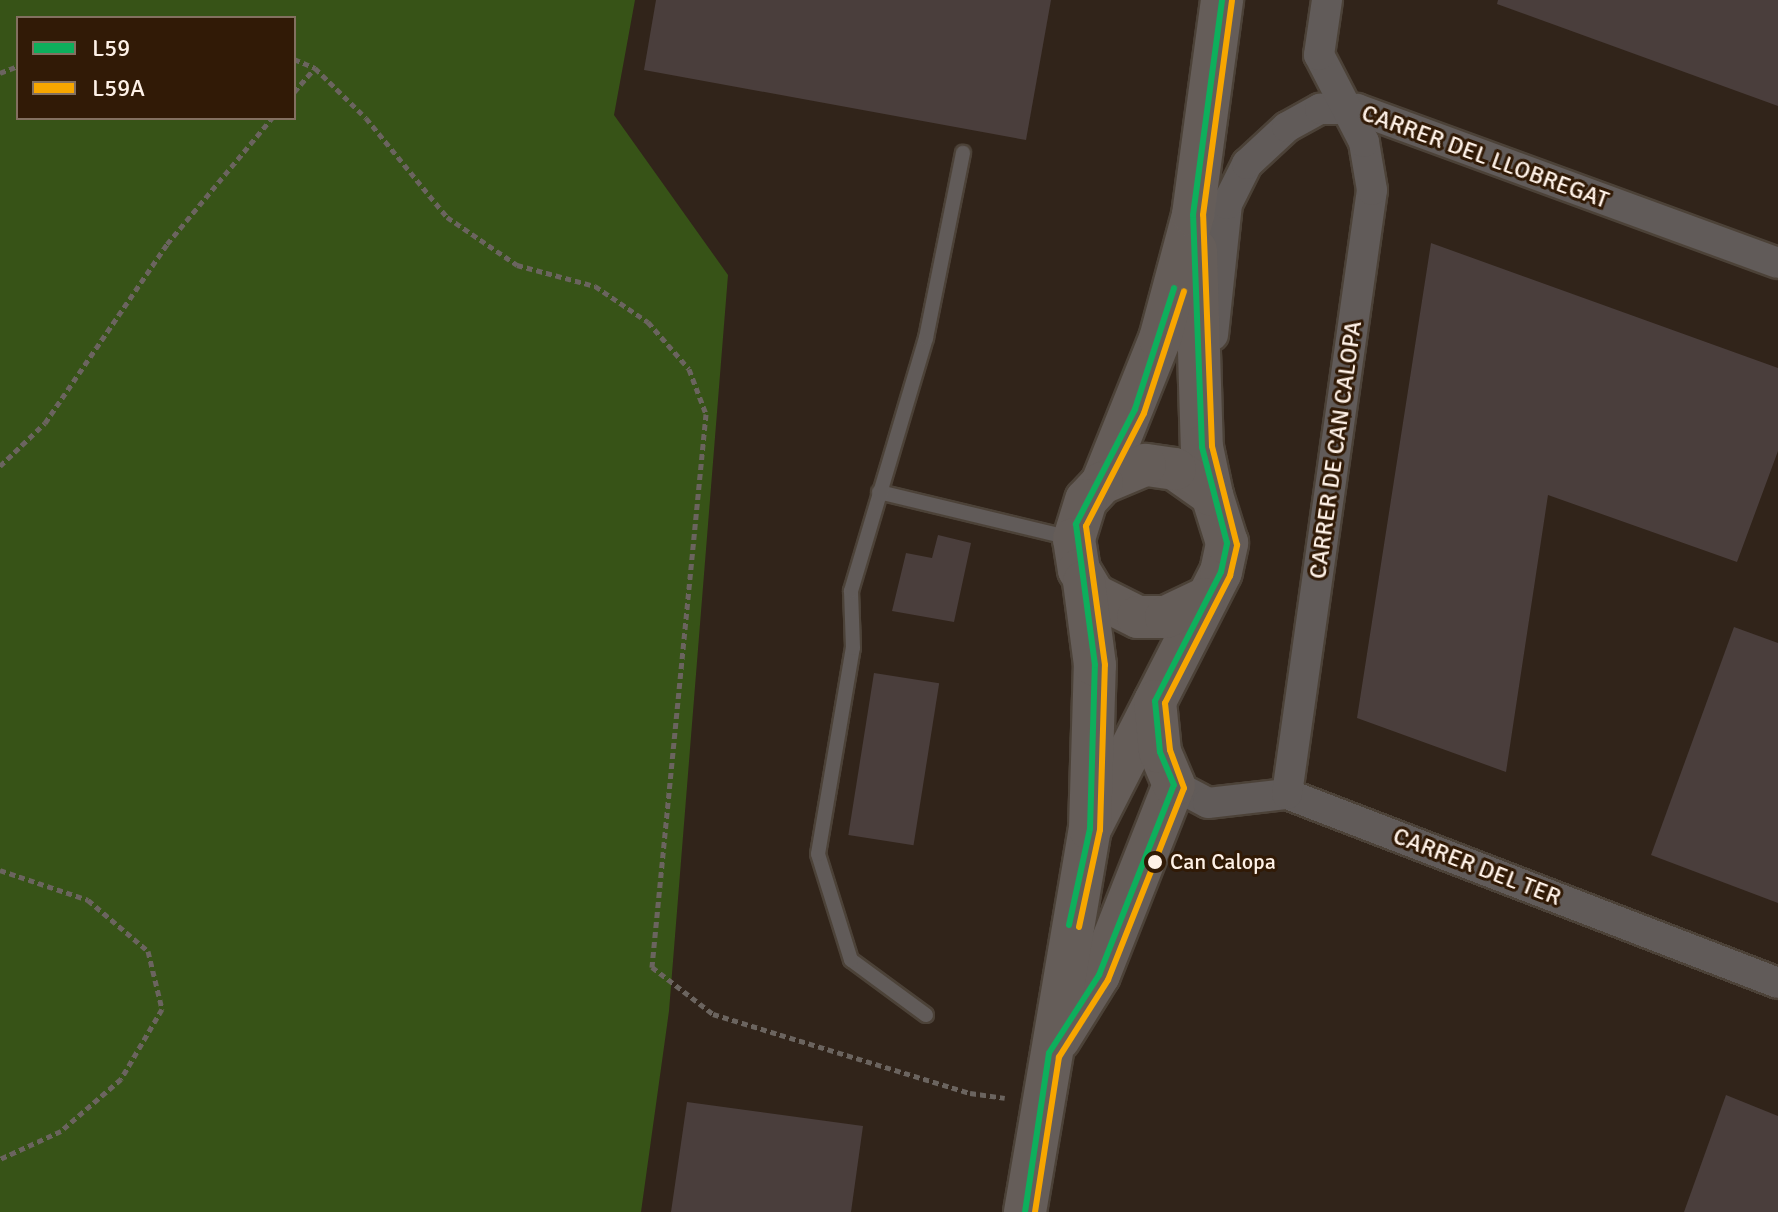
<!DOCTYPE html>
<style>
body{margin:0}
#map{position:relative;width:1778px;height:1212px;overflow:hidden;background:#31241a;font-family:Signika,sans-serif}
div>[style]{position:absolute}
.forest>*{inset:0;background:#375317}
.building>*{inset:0;background:#4a3e3c;transform-origin:0 0}
.path>*{height:5px;margin-top:-2.5px;transform-origin:0;background:repeating-linear-gradient(90deg,#6b645f 0 6px,transparent 0 10px)}
.roads{filter:drop-shadow(2px 0 #4c4238) drop-shadow(-2px 0 #4c4238) drop-shadow(0 2px #4c4238) drop-shadow(0 -2px #4c4238)}
.lane>*{height:14px;margin:-7px;padding:0 7px;transform-origin:7px;border-radius:7px;background:#615b59}
.street>*{height:30px;margin:-15px;padding:0 15px;transform-origin:15px;border-radius:15px;background:#615b59}
.secondary>*{height:42px;margin:-21px;padding:0 21px;transform-origin:21px;border-radius:21px;background:#655d59}
.bus-1>*{height:6px;margin:-3px;padding:0 3px;transform-origin:3px;border-radius:3px;background:#0daf5c}
.bus-2>*{height:6px;margin:-3px;padding:0 3px;transform-origin:3px;border-radius:3px;background:#f7a600}
.dots>*{width:22px;height:22px;translate:-50% -50%;box-sizing:border-box;border:4px solid #311a06;border-radius:50%}
span{translate:-50% -50%;white-space:nowrap;text-align:center;line-height:1.15;-webkit-text-stroke:6px #311a06;paint-order:stroke}
.bus-label{font-size:22px;color:#fef1e7}
.left{translate:0 -50%;text-align:left}
.street-label{font-size:24px;color:#fef1e7}
.legend{position:absolute;left:16px;top:16px;width:280px;height:104px;box-sizing:border-box;background:#311a06;border:2px solid #837060;margin:0;padding:10px 14px;list-style:none;font-size:24px;color:#fef1e7}
.legend li{display:flex;align-items:center;gap:16px;height:40px}
.legend b{width:40px;border:2px solid #837060}
</style>
<div id="map">
<div class="forest">
<div style="clip-path:polygon(evenodd,0 0,635px 0,614px 115px,728px 275px,669px 1011px,641px 1212px,0 1212px,0 0,18px 18px,294px 18px,294px 118px,18px 118px,18px 18px)"></div>
</div>
<div class="building">
<div style="clip-path:polygon(656px 0,1051px 0,1026px 140px,644px 70px)"></div>
<div style="clip-path:polygon(1498px 0,1778px 0,1778px 106px,1497px 4px)"></div>
<div style="clip-path:polygon(1431px 243px,1778px 368px,1778px 451px,1737px 562px,1548px 495px,1506px 772px,1357px 718px)"></div>
<div style="clip-path:polygon(938px 535px,971px 543px,954px 622px,892px 611px,906px 553px,932px 558px)"></div>
<div style="clip-path:polygon(1734px 627px,1778px 643px,1778px 903px,1651px 855px)"></div>
<div style="left:874px;top:673px;width:66px;height:164px;rotate:9deg"></div>
<div style="clip-path:polygon(1726px 1095px,1778px 1116px,1778px 1212px,1684px 1212px)"></div>
<div style="clip-path:polygon(687px 1102px,863px 1126px,851px 1212px,671px 1212px)"></div>
</div>
<div class="path">
<div style="left:294px;top:59px;width:23px;rotate:23deg"></div>
<div style="left:315px;top:68px;width:71px;rotate:44.4deg"></div>
<div style="left:366px;top:118px;width:128px;rotate:50.7deg"></div>
<div style="left:447px;top:217px;width:85px;rotate:34.4deg"></div>
<div style="left:517px;top:265px;width:81px;rotate:15.1deg"></div>
<div style="left:595px;top:286px;width:64px;rotate:34.2deg"></div>
<div style="left:648px;top:322px;width:62px;rotate:48.9deg"></div>
<div style="left:689px;top:369px;width:48px;rotate:69.3deg"></div>
<div style="left:706px;top:414px;width:556px;rotate:95.58deg"></div>
<div style="left:652px;top:967px;width:77px;rotate:37.6deg"></div>
<div style="left:713px;top:1014px;width:269px;rotate:17.1deg"></div>
<div style="left:970px;top:1093px;width:35px;rotate:8deg"></div>
<div style="left:0;top:73px;width:19px;rotate:-21deg"></div>
<div style="left:294px;top:92px;width:32px;rotate:-49deg"></div>
<div style="left:0;top:466px;width:62px;rotate:-43.7deg"></div>
<div style="left:45px;top:423px;width:217px;rotate:-55.7deg"></div>
<div style="left:167px;top:244px;width:164px;rotate:-50.2deg"></div>
<div style="left:0;top:870px;width:93px;rotate:18.8deg"></div>
<div style="left:88px;top:900px;width:79px;rotate:40.4deg"></div>
<div style="left:148px;top:951px;width:60px;rotate:76.4deg"></div>
<div style="left:162px;top:1009px;width:81px;rotate:120.4deg"></div>
<div style="left:121px;top:1079px;width:79px;rotate:139.1deg"></div>
<div style="left:61px;top:1131px;width:67px;rotate:155.3deg"></div>
</div>
<div class="roads">
<div class="lane">
<div style="left:879px;top:492px;width:196px;rotate:13.5deg"></div>
<div style="left:926px;top:1015px;width:93px;rotate:-143.7deg"></div>
<div style="left:851px;top:960px;width:111px;rotate:-107.3deg"></div>
<div style="left:818px;top:854px;width:209px;rotate:-80.4deg"></div>
<div style="left:853px;top:648px;width:57px;rotate:-92deg"></div>
<div style="left:851px;top:591px;width:264px;rotate:-73.5deg"></div>
<div style="left:926px;top:338px;width:189px;rotate:-78.7deg"></div>
</div>
<div class="street">
<div style="left:1213px;top:335px;width:132px;rotate:-83.9deg"></div>
<div style="left:1227px;top:204px;width:45px;rotate:-63.4deg"></div>
<div style="left:1247px;top:164px;width:54px;rotate:-42.8deg"></div>
<div style="left:1287px;top:127px;width:38px;rotate:-29deg"></div>
<div style="left:1320px;top:109px;width:37px"></div>
<div style="left:1357px;top:109px;width:448px;rotate:20.1deg"></div>
<div style="left:1174px;top:785px;width:38px;rotate:28deg"></div>
<div style="left:1208px;top:803px;width:80px;rotate:-6.5deg"></div>
<div style="left:1287px;top:794px;width:526px;rotate:21.05deg"></div>
<div style="left:1287px;top:794px;width:610px;rotate:-81.99deg"></div>
<div style="left:1372px;top:190px;width:49px;rotate:-99.5deg"></div>
<div style="left:1364px;top:142px;width:98px;rotate:-117.3deg"></div>
<div style="left:1319px;top:55px;width:56px;rotate:-81.7deg"></div>
</div>
<div class="secondary">
<div style="left:1196px;top:250px;width:197px;rotate:88.3deg"></div>
<div style="left:1202px;top:447px;width:49px;rotate:78.2deg"></div>
<div style="left:1102px;top:483px;width:155px;rotate:-68.1deg"></div>
<div style="left:1160px;top:339px;width:128px;rotate:-75.1deg"></div>
<div style="left:1193px;top:215px;width:217px;rotate:-82.3deg"></div>
<div style="left:1090px;top:829px;width:288px;rotate:-63deg"></div>
<div style="left:1221px;top:572px;width:30px;rotate:-78deg"></div>
<div style="left:1227px;top:543px;width:50px;rotate:-107.4deg"></div>
<div style="left:1212px;top:495px;width:45px;rotate:-144.9deg"></div>
<div style="left:1175px;top:469px;width:30px;rotate:-172deg"></div>
<div style="left:1145px;top:465px;width:47px;rotate:157.3deg"></div>
<div style="left:1102px;top:483px;width:23px;rotate:133deg"></div>
<div style="left:1086px;top:500px;width:41px;rotate:107.1deg"></div>
<div style="left:1074px;top:539px;width:31px;rotate:81deg"></div>
<div style="left:1079px;top:570px;width:29px;rotate:59deg"></div>
<div style="left:1094px;top:595px;width:49px;rotate:26.6deg"></div>
<div style="left:1138px;top:617px;width:28px"></div>
<div style="left:1166px;top:617px;width:42px;rotate:-25.3deg"></div>
<div style="left:1059px;top:1039px;width:75px;rotate:-58deg"></div>
<div style="left:1099px;top:975px;width:204px;rotate:-68.5deg"></div>
<div style="left:1174px;top:785px;width:36px;rotate:-113deg"></div>
<div style="left:1160px;top:752px;width:51px;rotate:-95.6deg"></div>
<div style="left:1025px;top:1212px;width:388px;rotate:-80.4deg"></div>
<div style="left:1090px;top:829px;width:164px;rotate:-88.3deg"></div>
<div style="left:1095px;top:665px;width:84px;rotate:-97.5deg"></div>
</div>
</div>
<div class="bus-1">
<div style="left:1069px;top:925px;width:98px;rotate:-77.7deg"></div>
<div style="left:1090px;top:829px;width:164px;rotate:-88.3deg"></div>
<div style="left:1095px;top:665px;width:142px;rotate:-97.7deg"></div>
<div style="left:1076px;top:524px;width:129px;rotate:-62.8deg"></div>
<div style="left:1135px;top:409px;width:127px;rotate:-72.1deg"></div>
<div style="left:1025px;top:1212px;width:161px;rotate:-81.4deg"></div>
<div style="left:1049px;top:1053px;width:93px;rotate:-57.3deg"></div>
<div style="left:1099px;top:975px;width:204px;rotate:-68.5deg"></div>
<div style="left:1174px;top:785px;width:36px;rotate:-113deg"></div>
<div style="left:1160px;top:752px;width:51px;rotate:-95.6deg"></div>
<div style="left:1155px;top:701px;width:145px;rotate:-62.9deg"></div>
<div style="left:1221px;top:572px;width:30px;rotate:-78deg"></div>
<div style="left:1227px;top:543px;width:99px;rotate:-104.6deg"></div>
<div style="left:1202px;top:447px;width:232px;rotate:-92.2deg"></div>
<div style="left:1193px;top:215px;width:217px;rotate:-82.3deg"></div>
</div>
<div class="bus-2">
<div style="left:1079px;top:927px;width:99px;rotate:-77.8deg"></div>
<div style="left:1100px;top:830px;width:165px;rotate:-88.3deg"></div>
<div style="left:1105px;top:665px;width:140px;rotate:-97.8deg"></div>
<div style="left:1086px;top:526px;width:127px;rotate:-62.8deg"></div>
<div style="left:1144px;top:413px;width:128px;rotate:-71.8deg"></div>
<div style="left:1035px;top:1212px;width:157px;rotate:-81.2deg"></div>
<div style="left:1059px;top:1057px;width:91px;rotate:-57.5deg"></div>
<div style="left:1108px;top:980px;width:206px;rotate:-68.4deg"></div>
<div style="left:1184px;top:788px;width:40px;rotate:-110.2deg"></div>
<div style="left:1170px;top:750px;width:47px;rotate:-96.1deg"></div>
<div style="left:1165px;top:703px;width:143px;rotate:-62.9deg"></div>
<div style="left:1230px;top:576px;width:32px;rotate:-77deg"></div>
<div style="left:1237px;top:545px;width:102px;rotate:-104.2deg"></div>
<div style="left:1212px;top:446px;width:231px;rotate:-92.2deg"></div>
<div style="left:1203px;top:215px;width:216px;rotate:-82.3deg"></div>
</div>
<div class="dots">
<div style="left:1155px;top:862px;background:#fef1e7"></div>
</div>
<div class="bus-label">
<span class="left" style="left:1170px;top:862px">Can Calopa</span>
</div>
<div class="street-label">
<span style="left:1485px;top:157px;rotate:20deg">CARRER DEL LLOBREGAT</span>
<span style="left:1336px;top:450px;rotate:-82deg">CARRER DE CAN CALOPA</span>
<span style="left:1477px;top:867px;rotate:21deg">CARRER DEL TER</span>
</div>
<ul class="legend">
<li><b style="height:10px;background:#0daf5c"></b>L59</li>
<li><b style="height:10px;background:#f7a600"></b>L59A</li>
</ul>
</div>
